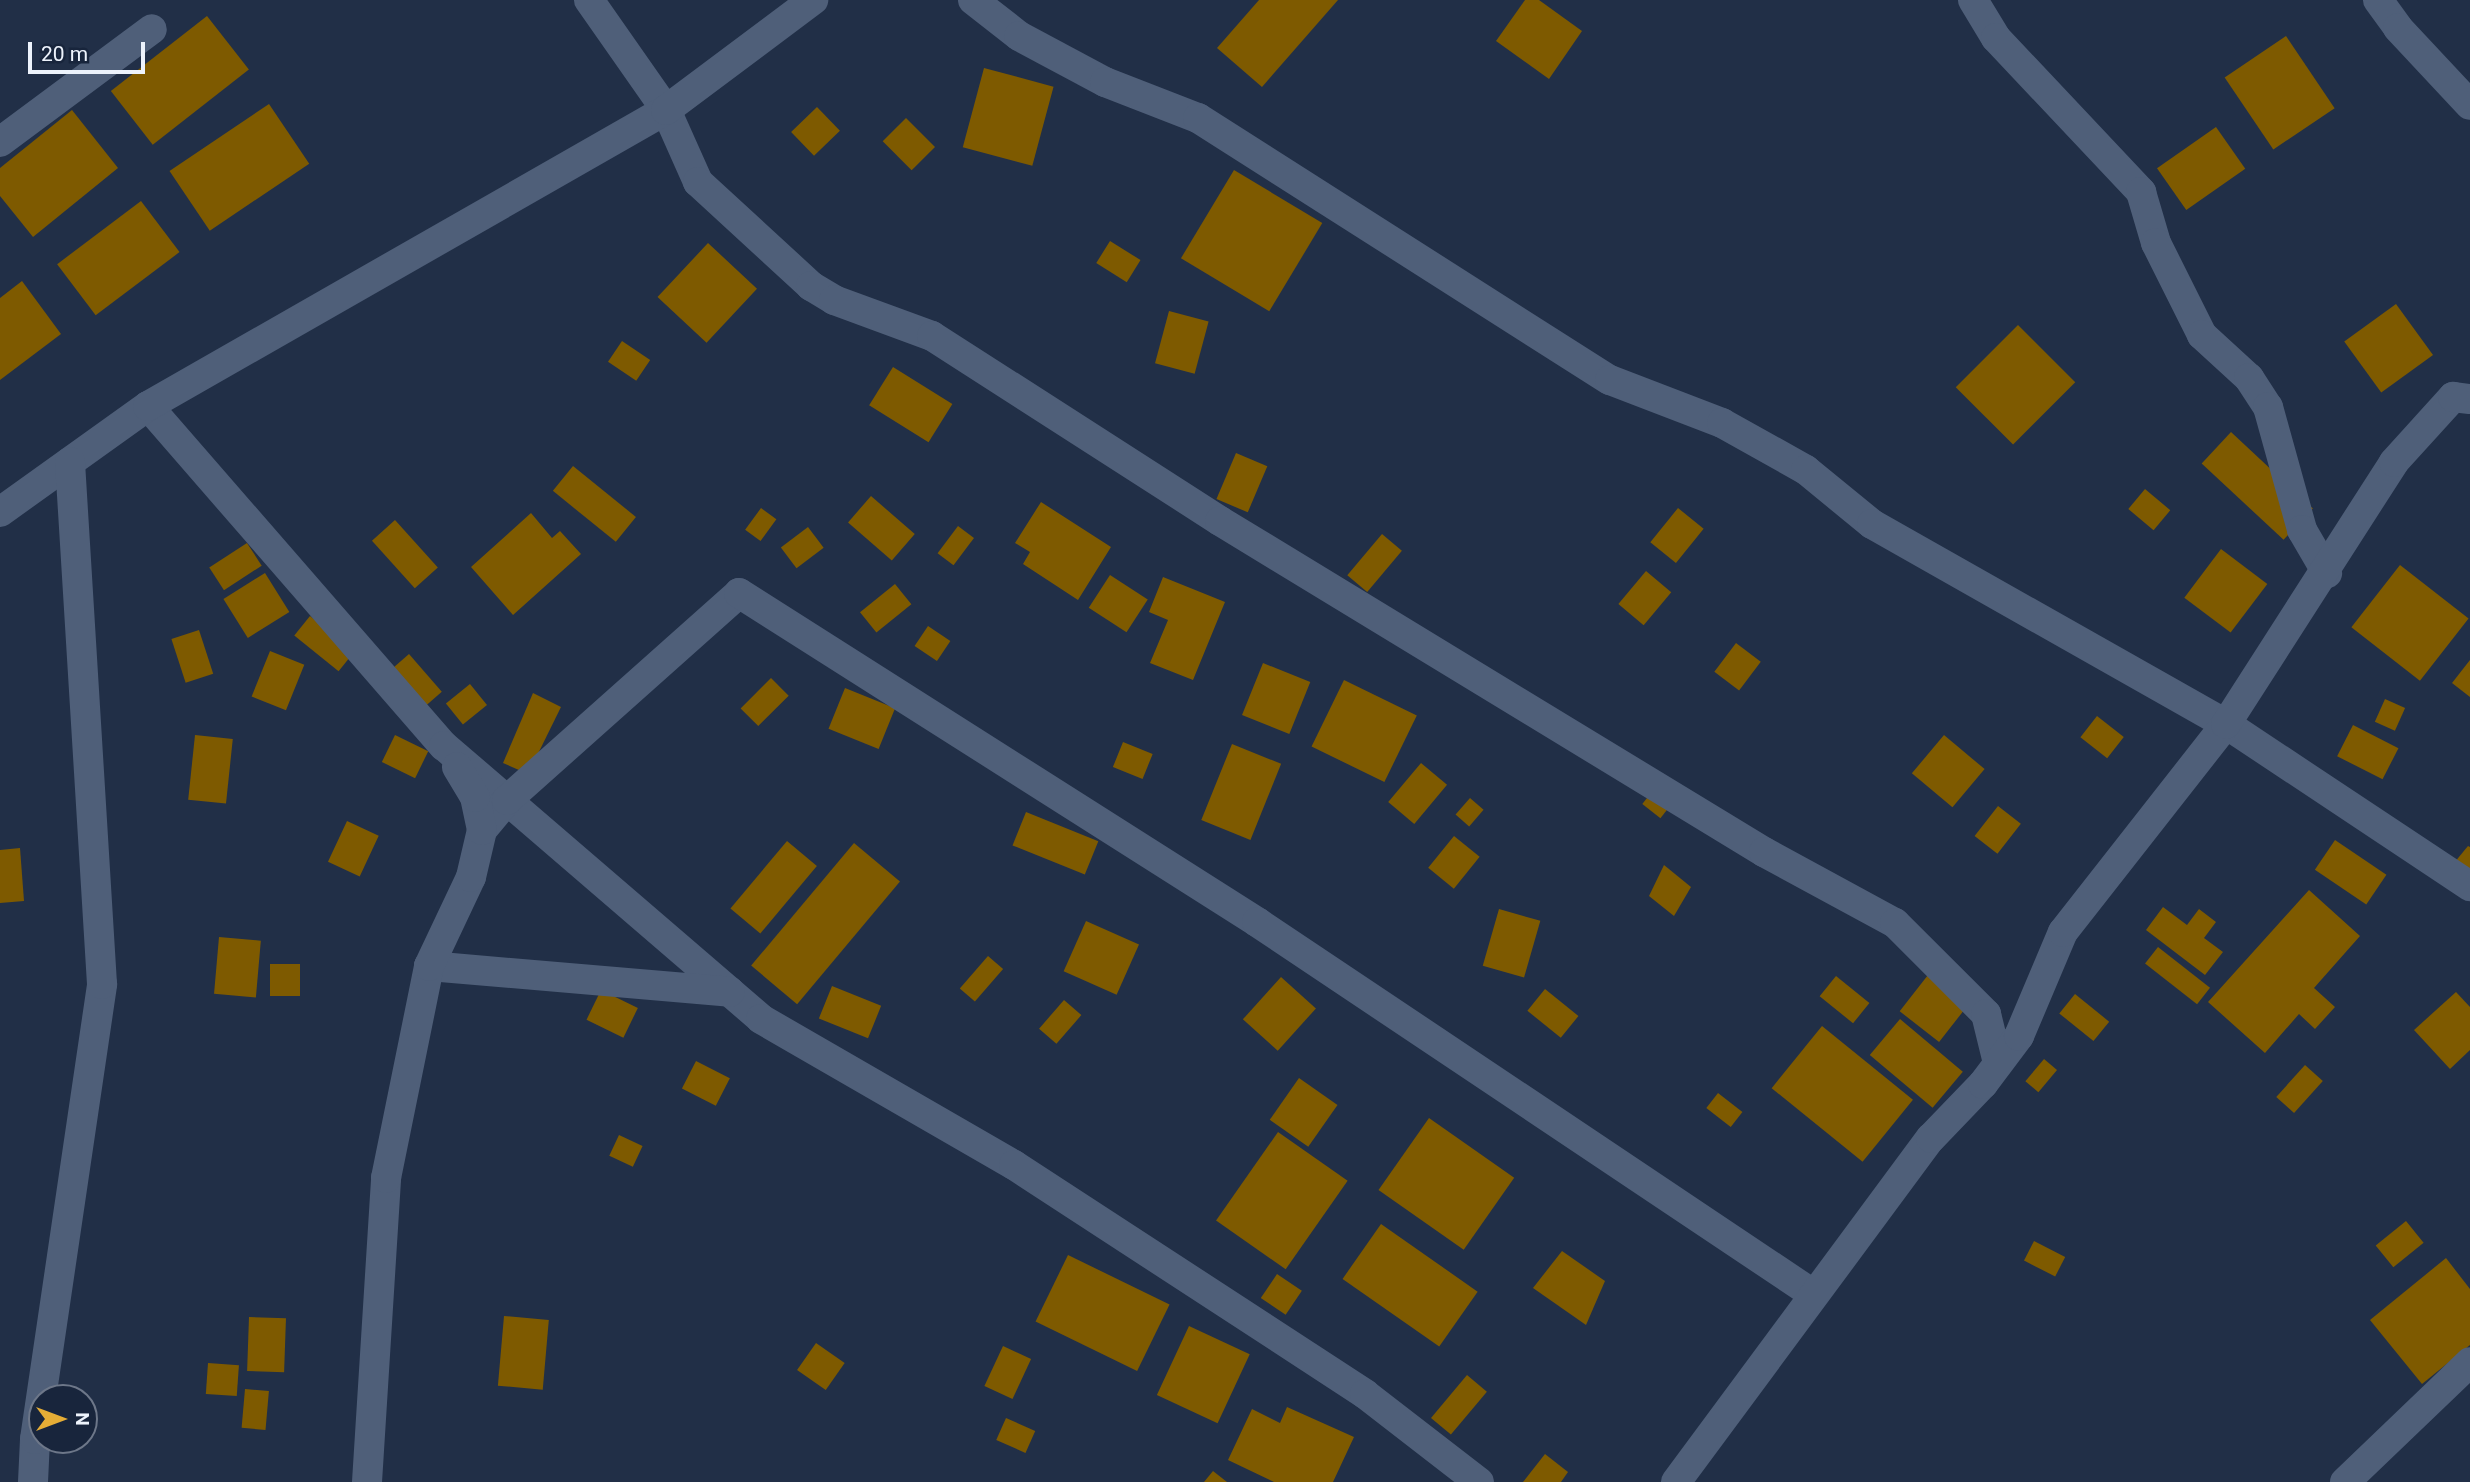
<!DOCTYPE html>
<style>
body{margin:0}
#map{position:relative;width:2470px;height:1482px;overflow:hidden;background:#212f47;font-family:Roboto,sans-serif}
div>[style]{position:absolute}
.building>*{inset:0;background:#7e5a00;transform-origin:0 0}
.minor>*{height:30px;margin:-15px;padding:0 15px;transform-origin:15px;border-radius:15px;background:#4f5f79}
span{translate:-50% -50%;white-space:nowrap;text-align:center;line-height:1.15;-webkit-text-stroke:5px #18253c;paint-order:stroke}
.north{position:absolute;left:28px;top:1384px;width:70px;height:70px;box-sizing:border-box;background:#18253c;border:2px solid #6d7789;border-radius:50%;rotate:90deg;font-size:19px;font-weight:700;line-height:28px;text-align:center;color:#edf3fc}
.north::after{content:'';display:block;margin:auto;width:24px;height:32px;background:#e5ad36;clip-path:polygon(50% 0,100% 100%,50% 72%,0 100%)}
.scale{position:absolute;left:28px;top:42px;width:117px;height:32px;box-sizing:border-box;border:4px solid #edf3fc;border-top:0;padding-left:9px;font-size:21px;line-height:24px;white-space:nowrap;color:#edf3fc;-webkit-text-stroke:5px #18253c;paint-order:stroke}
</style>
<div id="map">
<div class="building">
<div style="clip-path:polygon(1259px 0,1338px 0,1262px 87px,1217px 48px)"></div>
<div style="clip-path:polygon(1525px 0,1539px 0,1582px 31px,1549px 79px,1496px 41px)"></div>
<div style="left:207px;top:16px;width:68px;height:122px;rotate:52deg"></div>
<div style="left:2286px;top:36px;width:87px;height:74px;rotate:56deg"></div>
<div style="left:984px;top:68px;width:72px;height:82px;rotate:15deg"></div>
<div style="left:269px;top:104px;width:72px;height:120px;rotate:56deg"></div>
<div style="left:817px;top:107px;width:33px;height:36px;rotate:46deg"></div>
<div style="clip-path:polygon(72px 110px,118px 168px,33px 237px,0 196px,0 168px)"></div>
<div style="left:906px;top:118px;width:41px;height:33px;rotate:45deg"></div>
<div style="left:2216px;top:127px;width:51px;height:72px;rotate:55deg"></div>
<div style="left:1234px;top:170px;width:103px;height:103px;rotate:31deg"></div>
<div style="left:141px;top:201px;width:64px;height:105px;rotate:53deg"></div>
<div style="left:1110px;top:241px;width:36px;height:26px;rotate:32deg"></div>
<div style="left:708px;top:243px;width:67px;height:74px;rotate:43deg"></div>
<div style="clip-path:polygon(22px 281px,61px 334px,0 380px,0 298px)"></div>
<div style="left:2396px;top:304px;width:63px;height:64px;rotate:54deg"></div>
<div style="left:1169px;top:311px;width:41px;height:54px;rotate:15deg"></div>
<div style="left:2018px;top:325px;width:81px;height:88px;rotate:45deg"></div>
<div style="left:622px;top:341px;width:34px;height:25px;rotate:34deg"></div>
<div style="left:893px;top:367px;width:70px;height:45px;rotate:32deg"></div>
<div style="left:2231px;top:432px;width:112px;height:43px;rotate:43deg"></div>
<div style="left:1236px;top:453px;width:34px;height:50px;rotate:23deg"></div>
<div style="left:573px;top:466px;width:81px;height:32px;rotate:39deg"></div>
<div style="left:2145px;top:489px;width:33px;height:26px;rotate:40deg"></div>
<div style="left:871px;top:496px;width:58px;height:35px;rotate:41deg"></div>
<div style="clip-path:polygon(1041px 502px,1111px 547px,1078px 600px,1023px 564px,1030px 552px,1015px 543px)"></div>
<div style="left:761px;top:508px;width:19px;height:27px;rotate:36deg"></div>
<div style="left:1678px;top:508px;width:33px;height:44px;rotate:39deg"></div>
<div style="clip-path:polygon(531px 513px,552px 538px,560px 531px,581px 554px,513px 615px,471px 567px)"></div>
<div style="left:395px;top:520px;width:64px;height:31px;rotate:48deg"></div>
<div style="left:958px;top:526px;width:20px;height:34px;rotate:37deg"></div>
<div style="left:808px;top:527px;width:26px;height:34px;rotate:53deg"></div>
<div style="left:1382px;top:534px;width:26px;height:54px;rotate:40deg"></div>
<div style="left:247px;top:543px;width:27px;height:45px;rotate:57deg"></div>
<div style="left:2221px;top:549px;width:58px;height:61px;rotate:37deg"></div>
<div style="left:2400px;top:565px;width:87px;height:79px;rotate:38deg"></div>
<div style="left:1646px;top:571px;width:33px;height:43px;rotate:40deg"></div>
<div style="left:265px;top:573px;width:46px;height:49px;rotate:58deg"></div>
<div style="left:1110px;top:575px;width:45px;height:39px;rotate:33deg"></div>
<div style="clip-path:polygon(1163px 577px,1225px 602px,1193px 680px,1150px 663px,1168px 620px,1149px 612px)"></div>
<div style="left:895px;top:584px;width:26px;height:45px;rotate:51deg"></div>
<div style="left:310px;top:616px;width:57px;height:25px;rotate:39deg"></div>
<div style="left:928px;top:626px;width:27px;height:24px;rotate:34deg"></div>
<div style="left:199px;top:630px;width:46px;height:29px;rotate:72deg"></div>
<div style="left:1736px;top:643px;width:31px;height:36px;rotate:37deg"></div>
<div style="left:270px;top:651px;width:37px;height:49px;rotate:22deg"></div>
<div style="left:409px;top:654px;width:50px;height:22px;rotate:49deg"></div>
<div style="clip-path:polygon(2470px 660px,2470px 697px,2452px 683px)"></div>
<div style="left:1263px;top:663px;width:51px;height:56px;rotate:22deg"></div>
<div style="left:771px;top:678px;width:25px;height:43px;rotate:45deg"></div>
<div style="left:1344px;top:680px;width:81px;height:74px;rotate:26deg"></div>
<div style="left:470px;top:684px;width:27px;height:31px;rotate:51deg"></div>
<div style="left:845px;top:688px;width:54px;height:44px;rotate:22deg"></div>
<div style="clip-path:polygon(533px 693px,561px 707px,528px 774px,503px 763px)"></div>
<div style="left:2385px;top:699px;width:22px;height:25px;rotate:24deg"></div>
<div style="left:2097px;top:716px;width:34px;height:27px;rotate:38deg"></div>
<div style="left:2353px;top:725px;width:51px;height:35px;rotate:27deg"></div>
<div style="left:195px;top:735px;width:38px;height:65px;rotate:6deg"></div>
<div style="left:395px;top:735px;width:37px;height:30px;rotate:26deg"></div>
<div style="left:1944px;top:735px;width:53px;height:50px;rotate:40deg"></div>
<div style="left:1123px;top:742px;width:32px;height:27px;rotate:22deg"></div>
<div style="left:1232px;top:744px;width:53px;height:82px;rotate:22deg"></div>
<div style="left:1421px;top:763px;width:34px;height:51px;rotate:40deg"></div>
<div style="left:1654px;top:789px;width:23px;height:19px;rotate:38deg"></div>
<div style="left:1470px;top:798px;width:18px;height:22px;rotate:41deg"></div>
<div style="left:1998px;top:806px;width:29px;height:38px;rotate:38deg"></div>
<div style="left:1026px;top:812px;width:78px;height:36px;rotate:22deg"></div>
<div style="left:347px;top:821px;width:35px;height:45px;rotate:25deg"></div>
<div style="left:1454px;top:836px;width:33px;height:41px;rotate:39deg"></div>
<div style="left:2335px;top:840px;width:62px;height:36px;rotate:34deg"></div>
<div style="left:787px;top:841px;width:39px;height:88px;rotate:40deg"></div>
<div style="left:854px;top:843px;width:60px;height:160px;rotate:40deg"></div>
<div style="clip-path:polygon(2468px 846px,2470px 847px,2470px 877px,2454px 863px)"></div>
<div style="clip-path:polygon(20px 848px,24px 901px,0 903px,0 850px)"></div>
<div style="clip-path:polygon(1664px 865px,1691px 887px,1674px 916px,1649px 896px)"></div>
<div style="clip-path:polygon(2309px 890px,2360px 936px,2314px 988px,2335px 1007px,2315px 1029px,2299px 1014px,2265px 1053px,2208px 1002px)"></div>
<div style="clip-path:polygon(2163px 907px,2187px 925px,2199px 909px,2216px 922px,2204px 938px,2223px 952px,2205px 975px,2146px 930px)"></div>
<div style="left:1499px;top:909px;width:43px;height:59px;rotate:16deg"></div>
<div style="left:1086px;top:921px;width:58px;height:55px;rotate:24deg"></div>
<div style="left:219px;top:937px;width:42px;height:57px;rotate:5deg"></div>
<div style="left:2158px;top:947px;width:66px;height:21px;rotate:38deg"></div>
<div style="left:988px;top:956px;width:20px;height:43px;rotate:41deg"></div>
<div style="left:270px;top:964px;width:30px;height:32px"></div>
<div style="left:1928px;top:975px;width:50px;height:46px;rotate:38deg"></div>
<div style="left:1836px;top:976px;width:43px;height:26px;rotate:39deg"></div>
<div style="left:1281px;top:977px;width:47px;height:57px;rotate:42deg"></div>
<div style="left:832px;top:986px;width:53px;height:35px;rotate:22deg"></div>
<div style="left:1545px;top:989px;width:43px;height:28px;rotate:39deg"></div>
<div style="left:601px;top:990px;width:41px;height:33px;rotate:26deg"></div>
<div style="clip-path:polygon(2456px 992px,2470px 1007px,2470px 1050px,2450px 1069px,2414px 1030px)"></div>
<div style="left:2075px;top:994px;width:44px;height:25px;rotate:39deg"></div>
<div style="left:1064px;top:1000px;width:23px;height:38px;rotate:41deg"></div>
<div style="left:1900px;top:1019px;width:82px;height:47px;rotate:40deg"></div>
<div style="left:1822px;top:1026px;width:117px;height:80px;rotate:39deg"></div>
<div style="left:2044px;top:1059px;width:17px;height:29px;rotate:40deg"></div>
<div style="left:696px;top:1061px;width:38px;height:31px;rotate:27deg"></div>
<div style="left:2305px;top:1065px;width:24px;height:43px;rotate:42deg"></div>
<div style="left:1299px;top:1078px;width:47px;height:51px;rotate:35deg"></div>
<div style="left:1718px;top:1093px;width:31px;height:19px;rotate:38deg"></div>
<div style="left:1429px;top:1118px;width:104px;height:88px;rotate:35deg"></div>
<div style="left:1278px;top:1132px;width:85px;height:108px;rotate:35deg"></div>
<div style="left:619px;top:1135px;width:26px;height:23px;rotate:25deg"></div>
<div style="left:2406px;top:1221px;width:28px;height:39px;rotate:51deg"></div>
<div style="left:1381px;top:1224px;width:118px;height:67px;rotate:35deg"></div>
<div style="left:2034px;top:1241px;width:35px;height:22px;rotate:27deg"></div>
<div style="clip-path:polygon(1562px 1251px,1605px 1281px,1586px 1325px,1533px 1288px)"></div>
<div style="left:1068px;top:1255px;width:113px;height:74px;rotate:26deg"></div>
<div style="clip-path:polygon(2446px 1258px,2470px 1289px,2470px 1345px,2422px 1384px,2370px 1320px)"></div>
<div style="left:1277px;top:1274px;width:30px;height:29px;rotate:34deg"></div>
<div style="left:504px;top:1316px;width:45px;height:70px;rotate:5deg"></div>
<div style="left:249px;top:1317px;width:37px;height:54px;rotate:2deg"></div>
<div style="left:1189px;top:1326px;width:67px;height:76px;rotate:25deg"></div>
<div style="left:816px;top:1343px;width:35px;height:33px;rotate:35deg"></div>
<div style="left:1003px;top:1346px;width:31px;height:44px;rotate:25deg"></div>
<div style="left:208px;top:1363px;width:31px;height:31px;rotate:4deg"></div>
<div style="left:1467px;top:1375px;width:26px;height:56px;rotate:40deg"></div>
<div style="left:245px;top:1389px;width:24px;height:39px;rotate:5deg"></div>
<div style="clip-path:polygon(1287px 1407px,1354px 1437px,1333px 1482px,1274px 1482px,1228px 1460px,1252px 1409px,1280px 1423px)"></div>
<div style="left:1006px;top:1418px;width:32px;height:24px;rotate:24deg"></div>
<div style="clip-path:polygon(1545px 1454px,1568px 1472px,1561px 1482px,1523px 1482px)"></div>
<div style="clip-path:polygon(1213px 1471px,1227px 1482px,1204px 1482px)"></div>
</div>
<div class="minor">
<div style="left:589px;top:0;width:134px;rotate:55deg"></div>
<div style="left:666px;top:110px;width:79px;rotate:66deg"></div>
<div style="left:698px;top:182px;width:154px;rotate:42.6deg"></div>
<div style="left:811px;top:286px;width:27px;rotate:31deg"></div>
<div style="left:834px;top:300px;width:104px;rotate:20.2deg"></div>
<div style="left:932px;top:336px;width:342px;rotate:32.7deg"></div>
<div style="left:1220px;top:521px;width:637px;rotate:31.32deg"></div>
<div style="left:1764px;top:852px;width:149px;rotate:28.5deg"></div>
<div style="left:1895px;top:923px;width:129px;rotate:45deg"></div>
<div style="left:1986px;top:1014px;width:50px;rotate:76.2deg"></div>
<div style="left:973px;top:0;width:58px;rotate:38deg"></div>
<div style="left:1019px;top:36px;width:98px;rotate:28.1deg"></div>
<div style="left:1105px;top:82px;width:100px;rotate:21.2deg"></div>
<div style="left:1198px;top:118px;width:488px;rotate:32.5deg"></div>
<div style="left:1610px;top:380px;width:120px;rotate:21deg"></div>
<div style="left:1722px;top:423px;width:96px;rotate:29.2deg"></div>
<div style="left:1806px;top:470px;width:85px;rotate:39.3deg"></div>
<div style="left:1872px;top:524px;width:407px;rotate:29.5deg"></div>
<div style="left:2226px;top:724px;width:293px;rotate:33.6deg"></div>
<div style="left:1973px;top:0;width:44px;rotate:58.8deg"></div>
<div style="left:1996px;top:38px;width:212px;rotate:46.7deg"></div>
<div style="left:2141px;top:192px;width:53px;rotate:73.6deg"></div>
<div style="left:2156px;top:243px;width:103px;rotate:63.4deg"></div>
<div style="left:2202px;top:335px;width:64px;rotate:42.5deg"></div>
<div style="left:2249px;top:378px;width:35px;rotate:57deg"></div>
<div style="left:2268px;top:407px;width:128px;rotate:74.5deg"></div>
<div style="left:2302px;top:530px;width:50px;rotate:59.8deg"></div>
<div style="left:2378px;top:0;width:34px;rotate:54deg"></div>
<div style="left:2398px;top:28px;width:105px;rotate:46.9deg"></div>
<div style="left:0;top:142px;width:189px;rotate:-36.6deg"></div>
<div style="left:148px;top:406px;width:451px;rotate:49deg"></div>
<div style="left:444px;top:746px;width:418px;rotate:40.7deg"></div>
<div style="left:761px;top:1019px;width:292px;rotate:30deg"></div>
<div style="left:1014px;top:1165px;width:419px;rotate:33.1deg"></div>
<div style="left:1365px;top:1394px;width:144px;rotate:37.7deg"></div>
<div style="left:0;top:512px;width:182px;rotate:-35.6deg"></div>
<div style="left:148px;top:406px;width:597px;rotate:-29.74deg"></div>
<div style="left:666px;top:110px;width:184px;rotate:-36.8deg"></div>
<div style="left:482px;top:830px;width:39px;rotate:-50deg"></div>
<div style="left:507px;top:800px;width:311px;rotate:-41.7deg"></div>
<div style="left:739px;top:593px;width:614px;rotate:32.42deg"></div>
<div style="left:1257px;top:922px;width:669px;rotate:33.79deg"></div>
<div style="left:429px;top:966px;width:302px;rotate:4.9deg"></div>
<div style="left:33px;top:1482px;width:43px;rotate:-87.3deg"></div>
<div style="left:35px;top:1439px;width:460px;rotate:-81.6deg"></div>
<div style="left:102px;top:984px;width:523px;rotate:-93.51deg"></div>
<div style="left:367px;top:1482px;width:305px;rotate:-86.4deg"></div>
<div style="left:386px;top:1178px;width:216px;rotate:-78.5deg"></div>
<div style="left:429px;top:966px;width:98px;rotate:-64.7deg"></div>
<div style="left:471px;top:877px;width:48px;rotate:-76.8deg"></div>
<div style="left:482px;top:830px;width:34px;rotate:-102deg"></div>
<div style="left:475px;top:797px;width:35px;rotate:-121deg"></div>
<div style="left:1676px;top:1482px;width:428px;rotate:-53.5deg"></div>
<div style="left:1931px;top:1138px;width:75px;rotate:-46.1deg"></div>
<div style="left:1983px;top:1084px;width:60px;rotate:-53.1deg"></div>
<div style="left:2019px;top:1036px;width:113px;rotate:-67.1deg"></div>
<div style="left:2063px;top:932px;width:264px;rotate:-51.9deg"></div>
<div style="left:2226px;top:724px;width:311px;rotate:-57.3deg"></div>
<div style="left:2394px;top:462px;width:88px;rotate:-47.8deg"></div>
<div style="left:2453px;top:397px;width:17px;rotate:7deg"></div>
<div style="left:2345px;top:1482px;width:173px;rotate:-43.8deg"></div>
</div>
<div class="north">N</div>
<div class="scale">20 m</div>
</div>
